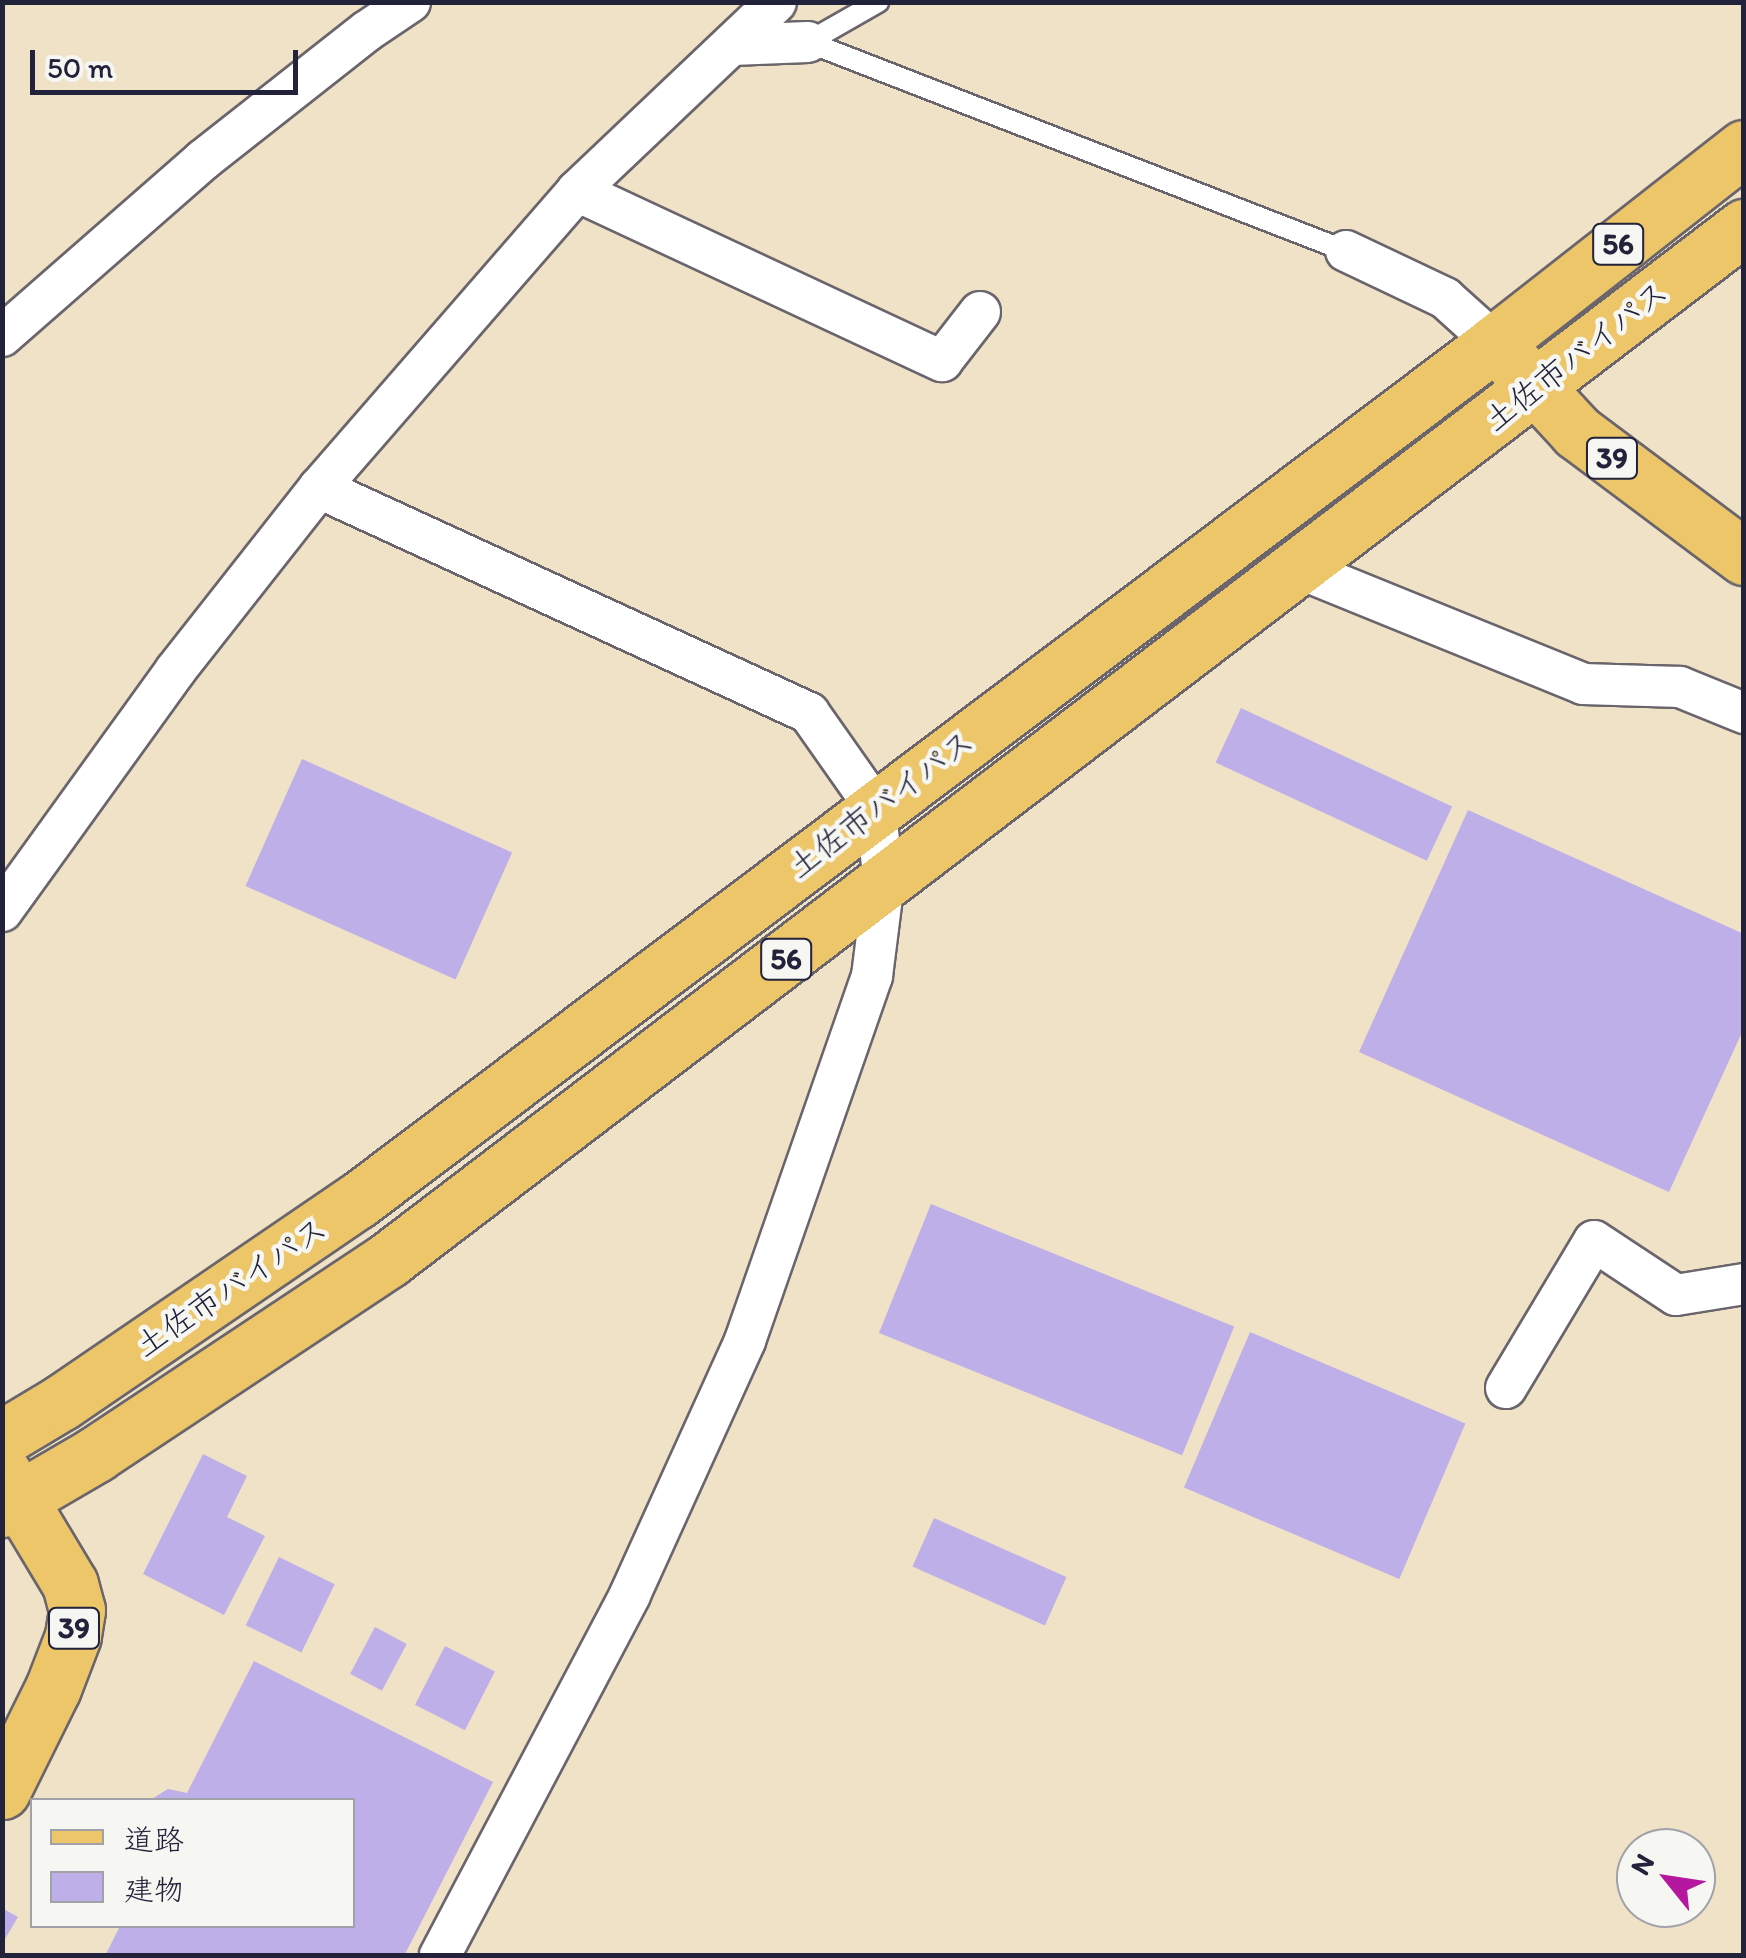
<!DOCTYPE html>
<meta charset="utf-8">
<style>
body{margin:0}
#map{position:relative;width:1746px;height:1958px;overflow:hidden;background:#f0e2c6;font-family:Itim,"Klee One",sans-serif}
div>[style]{position:absolute}
.building>*{inset:0;background:#beafe9;transform-origin:0 0}
.roads{filter:drop-shadow(2px 0 #6a656c) drop-shadow(-2px 0 #6a656c) drop-shadow(0 2px #6a656c) drop-shadow(0 -2px #6a656c)}
.lane>*{height:20px;margin:-10px;padding:0 10px;transform-origin:10px;border-radius:10px;background:#fff}
.street>*{height:40px;margin:-20px;padding:0 20px;transform-origin:20px;border-radius:20px;background:#fff}
.primary>*{height:55px;margin:-27.5px;padding:0 27.5px;transform-origin:27.5px;border-radius:27.5px;background:#ecc669}
.highway>*{height:55px;margin:-27.5px;padding:0 27.5px;transform-origin:27.5px;border-radius:27.5px;background:#ecc669}
span{translate:-50% -50%;white-space:nowrap;text-align:center;line-height:1.15;-webkit-text-stroke:9px #f6f6f2;paint-order:stroke}
.shield-label span{padding:2px 8px;background:#f6f6f2;border:2px solid;border-radius:8px;-webkit-text-stroke-width:0}
.shield-label{font-size:30px;color:#22223b;font-weight:700}
.street-label{font-size:32px;color:#22223b}
.frame{position:absolute;inset:0;border:5px solid #22223b;pointer-events:none}
.legend{position:absolute;left:30px;top:1798px;width:325px;height:130px;box-sizing:border-box;background:#f6f6f2;border:2px solid #a1a1a9;margin:0;padding:12px 18px;list-style:none;font-size:30px;color:#22223b}
.legend li{display:flex;align-items:center;gap:20px;height:50px}
.legend b{width:50px;border:2px solid #a1a1a9}
.north{position:absolute;left:1616px;top:1828px;width:100px;height:100px;box-sizing:border-box;background:#f6f6f2;border:2px solid #a1a1a9;border-radius:50%;rotate:300deg;font-size:28px;font-weight:700;line-height:40px;text-align:center;color:#22223b}
.north::after{content:'';display:block;margin:auto;width:35px;height:45px;background:#b5179e;clip-path:polygon(50% 0,100% 100%,50% 72%,0 100%)}
.scale{position:absolute;left:30px;top:50px;width:268px;height:45px;box-sizing:border-box;border:5px solid #22223b;border-top:0;padding-left:12px;font-size:30px;line-height:35px;white-space:nowrap;color:#22223b;-webkit-text-stroke:8px #f6f6f2;paint-order:stroke}
</style>
<div id="map">
<div class="building">
<div style="left:1241px;top:708px;width:233px;height:60px;rotate:25deg"></div>
<div style="left:302px;top:759px;width:230px;height:139px;rotate:24deg"></div>
<div style="clip-path:polygon(1468px 810px,1744px 934px,1744px 1028px,1669px 1192px,1359px 1052px)"></div>
<div style="left:931px;top:1204px;width:327px;height:139px;rotate:22deg"></div>
<div style="left:1250px;top:1332px;width:234px;height:169px;rotate:23deg"></div>
<div style="clip-path:polygon(203px 1454px,247px 1476px,227px 1517px,265px 1536px,224px 1615px,143px 1574px)"></div>
<div style="left:934px;top:1518px;width:145px;height:53px;rotate:24deg"></div>
<div style="left:279px;top:1557px;width:62px;height:76px;rotate:26deg"></div>
<div style="left:375px;top:1627px;width:36px;height:53px;rotate:28deg"></div>
<div style="left:445px;top:1646px;width:56px;height:66px;rotate:27deg"></div>
<div style="clip-path:polygon(254px 1661px,493px 1782px,404px 1956px,105px 1956px,120px 1926px,352px 1926px,352px 1800px,150px 1800px,168px 1789px,187px 1793px)"></div>
<div style="clip-path:polygon(2px 1908px,18px 1917px,2px 1944px)"></div>
</div>
<div class="roads">
<div class="lane">
<div style="left:808px;top:42px;width:577px;rotate:21.23deg"></div>
<div style="left:808px;top:42px;width:81px;rotate:-29.7deg"></div>
</div>
<div class="street">
<div style="left:732px;top:45px;width:76px;rotate:-2.3deg"></div>
<div style="left:577px;top:191px;width:403px;rotate:25deg"></div>
<div style="left:942px;top:361px;width:62px;rotate:-52.2deg"></div>
<div style="left:1346px;top:251px;width:110px;rotate:25.4deg"></div>
<div style="left:1445px;top:298px;width:67px;rotate:42deg"></div>
<div style="left:2px;top:336px;width:267px;rotate:-41.2deg"></div>
<div style="left:203px;top:160px;width:209px;rotate:-38.2deg"></div>
<div style="left:367px;top:31px;width:52px;rotate:-34deg"></div>
<div style="left:319px;top:488px;width:539px;rotate:24.66deg"></div>
<div style="left:809px;top:713px;width:115px;rotate:54.9deg"></div>
<div style="left:875px;top:807px;width:75px;rotate:83.1deg"></div>
<div style="left:884px;top:881px;width:96px;rotate:97.2deg"></div>
<div style="left:872px;top:976px;width:386px;rotate:109.2deg"></div>
<div style="left:745px;top:1341px;width:279px;rotate:114.4deg"></div>
<div style="left:630px;top:1595px;width:408px;rotate:117.8deg"></div>
<div style="left:1298px;top:568px;width:308px;rotate:22.1deg"></div>
<div style="left:1583px;top:684px;width:97px;rotate:1.8deg"></div>
<div style="left:1680px;top:687px;width:69px;rotate:22.1deg"></div>
<div style="left:2px;top:911px;width:296px;rotate:-54.2deg"></div>
<div style="left:175px;top:671px;width:233px;rotate:-51.8deg"></div>
<div style="left:319px;top:488px;width:393px;rotate:-49deg"></div>
<div style="left:577px;top:191px;width:274px;rotate:-43.5deg"></div>
<div style="left:1506px;top:1388px;width:171px;rotate:-59.1deg"></div>
<div style="left:1594px;top:1241px;width:98px;rotate:33.4deg"></div>
<div style="left:1676px;top:1295px;width:69px;rotate:-9.2deg"></div>
</div>
<div class="primary">
<div style="left:1495px;top:343px;width:121px;rotate:47.3deg"></div>
<div style="left:1577px;top:432px;width:209px;rotate:36.8deg"></div>
<div style="left:2px;top:1471px;width:132px;rotate:59deg"></div>
<div style="left:70px;top:1584px;width:27px;rotate:75deg"></div>
<div style="left:77px;top:1610px;width:26px;rotate:99deg"></div>
<div style="left:73px;top:1636px;width:56px;rotate:111deg"></div>
<div style="left:53px;top:1688px;width:115px;rotate:116.3deg"></div>
</div>
<div class="highway">
<div style="left:2px;top:1438px;width:70px;rotate:-31deg"></div>
<div style="left:62px;top:1402px;width:357px;rotate:-34.3deg"></div>
<div style="left:357px;top:1201px;width:1425px;rotate:-37.01deg"></div>
<div style="left:1495px;top:343px;width:316px;rotate:-38.1deg"></div>
<div style="left:2px;top:1509px;width:109px;rotate:-30.3deg"></div>
<div style="left:96px;top:1454px;width:351px;rotate:-33.6deg"></div>
<div style="left:388px;top:1260px;width:1705px;rotate:-37.3deg"></div>
</div>
</div>
<div class="shield-label">
<span style="left:1618px;top:244px">56</span>
<span style="left:1612px;top:458px">39</span>
<span style="left:786px;top:959px">56</span>
<span style="left:74px;top:1628px">39</span>
</div>
<div class="street-label">
<span style="left:1576px;top:356px;rotate:-38deg">土佐市バイパス</span>
<span style="left:881px;top:804px;rotate:-37deg">土佐市バイパス</span>
<span style="left:231px;top:1287px;rotate:-34deg">土佐市バイパス</span>
</div>
<div class="frame"></div>
<ul class="legend">
<li><b style="height:12px;background:#ecc669"></b>道路</li>
<li><b style="height:28px;background:#beafe9"></b>建物</li>
</ul>
<div class="north">N</div>
<div class="scale">50 m</div>
</div>
